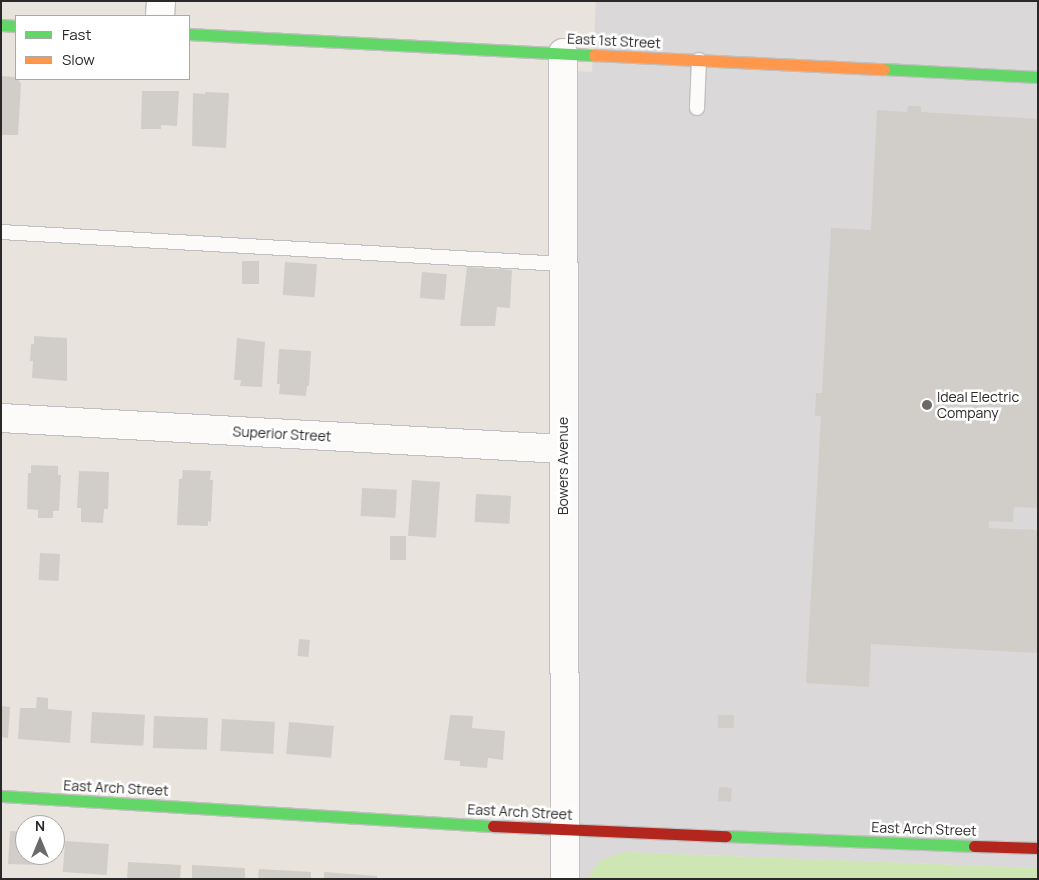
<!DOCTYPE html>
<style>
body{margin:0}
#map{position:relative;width:1039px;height:880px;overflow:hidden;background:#e9e3de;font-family:Manrope,sans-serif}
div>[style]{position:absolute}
.industrial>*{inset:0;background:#dbd8da}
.green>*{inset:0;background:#cee6b4}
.building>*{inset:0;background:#d1cdc9;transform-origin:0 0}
.roads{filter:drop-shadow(1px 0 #c1c0c0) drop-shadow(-1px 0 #c1c0c0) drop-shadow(0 1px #c1c0c0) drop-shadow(0 -1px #c1c0c0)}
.lane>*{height:14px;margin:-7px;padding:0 7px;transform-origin:7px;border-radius:7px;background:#fcfbfa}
.street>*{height:28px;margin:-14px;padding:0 14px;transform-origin:14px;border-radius:14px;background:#fcfbfa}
.fast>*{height:11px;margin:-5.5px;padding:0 5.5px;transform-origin:5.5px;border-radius:5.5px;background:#63d668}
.slow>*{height:11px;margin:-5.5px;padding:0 5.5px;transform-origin:5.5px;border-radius:5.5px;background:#ff974d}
.jam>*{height:11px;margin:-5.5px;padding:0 5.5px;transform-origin:5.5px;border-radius:5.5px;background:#b3261e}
.dots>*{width:14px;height:14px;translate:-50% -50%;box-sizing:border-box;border:2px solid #fff;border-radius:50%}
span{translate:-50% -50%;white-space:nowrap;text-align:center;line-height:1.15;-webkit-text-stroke:5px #fff;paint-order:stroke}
.street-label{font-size:14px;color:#292929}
.poi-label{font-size:14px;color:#292929}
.left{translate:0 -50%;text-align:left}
.frame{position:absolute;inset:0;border:2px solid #292929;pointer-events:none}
.legend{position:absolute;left:15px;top:15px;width:175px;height:65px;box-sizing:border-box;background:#fff;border:1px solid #a9a9a9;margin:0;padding:6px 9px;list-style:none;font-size:15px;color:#292929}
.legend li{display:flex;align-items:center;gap:10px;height:25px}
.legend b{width:25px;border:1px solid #a9a9a9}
.north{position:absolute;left:15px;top:815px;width:50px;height:50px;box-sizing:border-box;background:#fff;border:1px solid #a9a9a9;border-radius:50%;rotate:0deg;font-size:14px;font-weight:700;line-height:20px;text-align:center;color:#292929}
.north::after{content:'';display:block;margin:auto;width:18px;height:22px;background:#6c6a68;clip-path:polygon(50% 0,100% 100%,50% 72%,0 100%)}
</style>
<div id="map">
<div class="industrial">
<div style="clip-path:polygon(596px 1px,1038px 1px,1038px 868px,624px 852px,600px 861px,587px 879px,578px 879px,577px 71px,592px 72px)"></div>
</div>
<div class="green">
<div style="clip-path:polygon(624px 852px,1038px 868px,1038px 879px,587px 879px,599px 861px)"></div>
</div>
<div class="building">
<div style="clip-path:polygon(1px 76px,16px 77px,21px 84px,18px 135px,1px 135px)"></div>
<div style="clip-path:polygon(142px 91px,179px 91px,177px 126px,161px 125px,161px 129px,141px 129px)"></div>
<div style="clip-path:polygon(205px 92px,229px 93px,226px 148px,192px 146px,193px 93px,205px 94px)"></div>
<div style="clip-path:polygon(908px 106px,921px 106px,921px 112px,1038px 119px,1038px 508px,1014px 507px,1013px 522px,989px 521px,989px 528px,1038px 530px,1038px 653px,871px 644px,869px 687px,806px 683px,821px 416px,815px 416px,816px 393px,822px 393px,831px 228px,871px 230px,877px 110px,907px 112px)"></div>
<div style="left:242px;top:261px;width:17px;height:23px"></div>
<div style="left:285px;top:262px;width:32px;height:33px;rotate:4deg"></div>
<div style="clip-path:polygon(467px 267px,512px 270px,510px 308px,497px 307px,495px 326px,460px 326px)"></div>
<div style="left:422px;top:272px;width:25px;height:26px;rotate:5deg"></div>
<div style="clip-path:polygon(34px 336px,67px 338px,67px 381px,32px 378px,33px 361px,30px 361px,31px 344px,34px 344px)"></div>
<div style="clip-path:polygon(237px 338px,265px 342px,262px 387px,240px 386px,241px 380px,234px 380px)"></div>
<div style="clip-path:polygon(279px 349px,311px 351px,309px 386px,307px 386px,306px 396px,279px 394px,280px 384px,277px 384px)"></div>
<div style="clip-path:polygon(31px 465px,58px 466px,58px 475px,61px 475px,59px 511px,53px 511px,53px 518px,38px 518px,38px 510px,27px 509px,28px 473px,31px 473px)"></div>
<div style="clip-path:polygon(183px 470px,211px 471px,210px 480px,213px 480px,211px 522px,208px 521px,208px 526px,177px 525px,179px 479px,182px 479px)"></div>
<div style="clip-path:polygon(79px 471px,109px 472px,108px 509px,104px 509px,103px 523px,81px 522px,81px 508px,77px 508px)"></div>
<div style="left:412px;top:480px;width:28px;height:56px;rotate:4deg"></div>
<div style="left:362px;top:488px;width:35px;height:28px;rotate:3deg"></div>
<div style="left:476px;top:494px;width:35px;height:28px;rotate:3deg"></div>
<div style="left:390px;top:536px;width:16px;height:24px"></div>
<div style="left:40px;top:553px;width:20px;height:27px;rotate:3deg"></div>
<div style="left:299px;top:639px;width:11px;height:17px;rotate:5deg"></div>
<div style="clip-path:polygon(37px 697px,48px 698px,48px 709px,72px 711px,70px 743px,18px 739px,20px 708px,36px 708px)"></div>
<div style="clip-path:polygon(1px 706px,10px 707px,8px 738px,1px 737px)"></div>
<div style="left:92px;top:712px;width:53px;height:31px;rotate:3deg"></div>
<div style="clip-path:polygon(450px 715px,473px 716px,472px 728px,505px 731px,503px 760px,488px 758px,487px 768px,460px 766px,460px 761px,444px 760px)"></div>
<div style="left:718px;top:715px;width:16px;height:13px"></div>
<div style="left:154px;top:716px;width:54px;height:32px;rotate:2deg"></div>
<div style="left:222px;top:719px;width:53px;height:32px;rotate:3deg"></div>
<div style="left:289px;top:722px;width:45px;height:32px;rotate:5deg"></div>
<div style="left:719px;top:787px;width:13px;height:14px;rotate:4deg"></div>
<div style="clip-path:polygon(10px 831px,25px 832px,25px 855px,39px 855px,39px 865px,8px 864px)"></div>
<div style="left:65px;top:841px;width:44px;height:31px;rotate:4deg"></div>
<div style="clip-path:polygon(128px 862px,181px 865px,180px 879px,127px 879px)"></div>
<div style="clip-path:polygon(192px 865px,245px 868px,245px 879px,192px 879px)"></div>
<div style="clip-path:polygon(259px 869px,311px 872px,311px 879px,258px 879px)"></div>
<div style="clip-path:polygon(324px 872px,377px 876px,377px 879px,324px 879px)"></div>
</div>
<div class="roads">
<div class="lane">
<div style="left:697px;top:108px;width:48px;rotate:-87.6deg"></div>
<div style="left:1px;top:232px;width:563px;rotate:3.26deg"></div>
</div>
<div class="street">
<div style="left:160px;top:16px;width:15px;rotate:-86deg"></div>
<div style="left:563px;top:53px;width:826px;rotate:89.86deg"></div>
<div style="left:1px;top:418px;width:563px;rotate:3.16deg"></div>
</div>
<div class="fast">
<div style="left:1px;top:25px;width:15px;rotate:4deg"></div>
<div style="left:189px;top:34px;width:406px;rotate:3deg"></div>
<div style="left:884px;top:69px;width:154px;rotate:3deg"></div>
<div style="left:1px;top:796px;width:493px;rotate:3.5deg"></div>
<div style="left:726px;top:836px;width:248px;rotate:2.3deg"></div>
</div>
<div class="slow">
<div style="left:594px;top:55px;width:290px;rotate:2.8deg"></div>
</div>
<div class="jam">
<div style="left:493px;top:826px;width:233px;rotate:2.5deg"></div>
<div style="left:974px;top:846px;width:64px;rotate:1.8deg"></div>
</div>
</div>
<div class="dots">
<div style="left:927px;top:405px;background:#6c6a68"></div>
</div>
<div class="street-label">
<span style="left:614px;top:41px;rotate:3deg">East 1st Street</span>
<span style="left:282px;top:434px;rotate:3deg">Superior Street</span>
<span style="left:563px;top:466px;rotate:-90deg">Bowers Avenue</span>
<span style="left:116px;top:788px;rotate:3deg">East Arch Street</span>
<span style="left:520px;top:812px;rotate:3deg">East Arch Street</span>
<span style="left:924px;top:829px;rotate:2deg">East Arch Street</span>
</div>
<div class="poi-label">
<span class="left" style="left:937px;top:405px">Ideal Electric<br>Company</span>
</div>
<div class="frame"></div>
<ul class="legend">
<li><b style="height:6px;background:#63d668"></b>Fast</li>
<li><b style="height:6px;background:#ff974d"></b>Slow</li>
</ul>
<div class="north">N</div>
</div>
